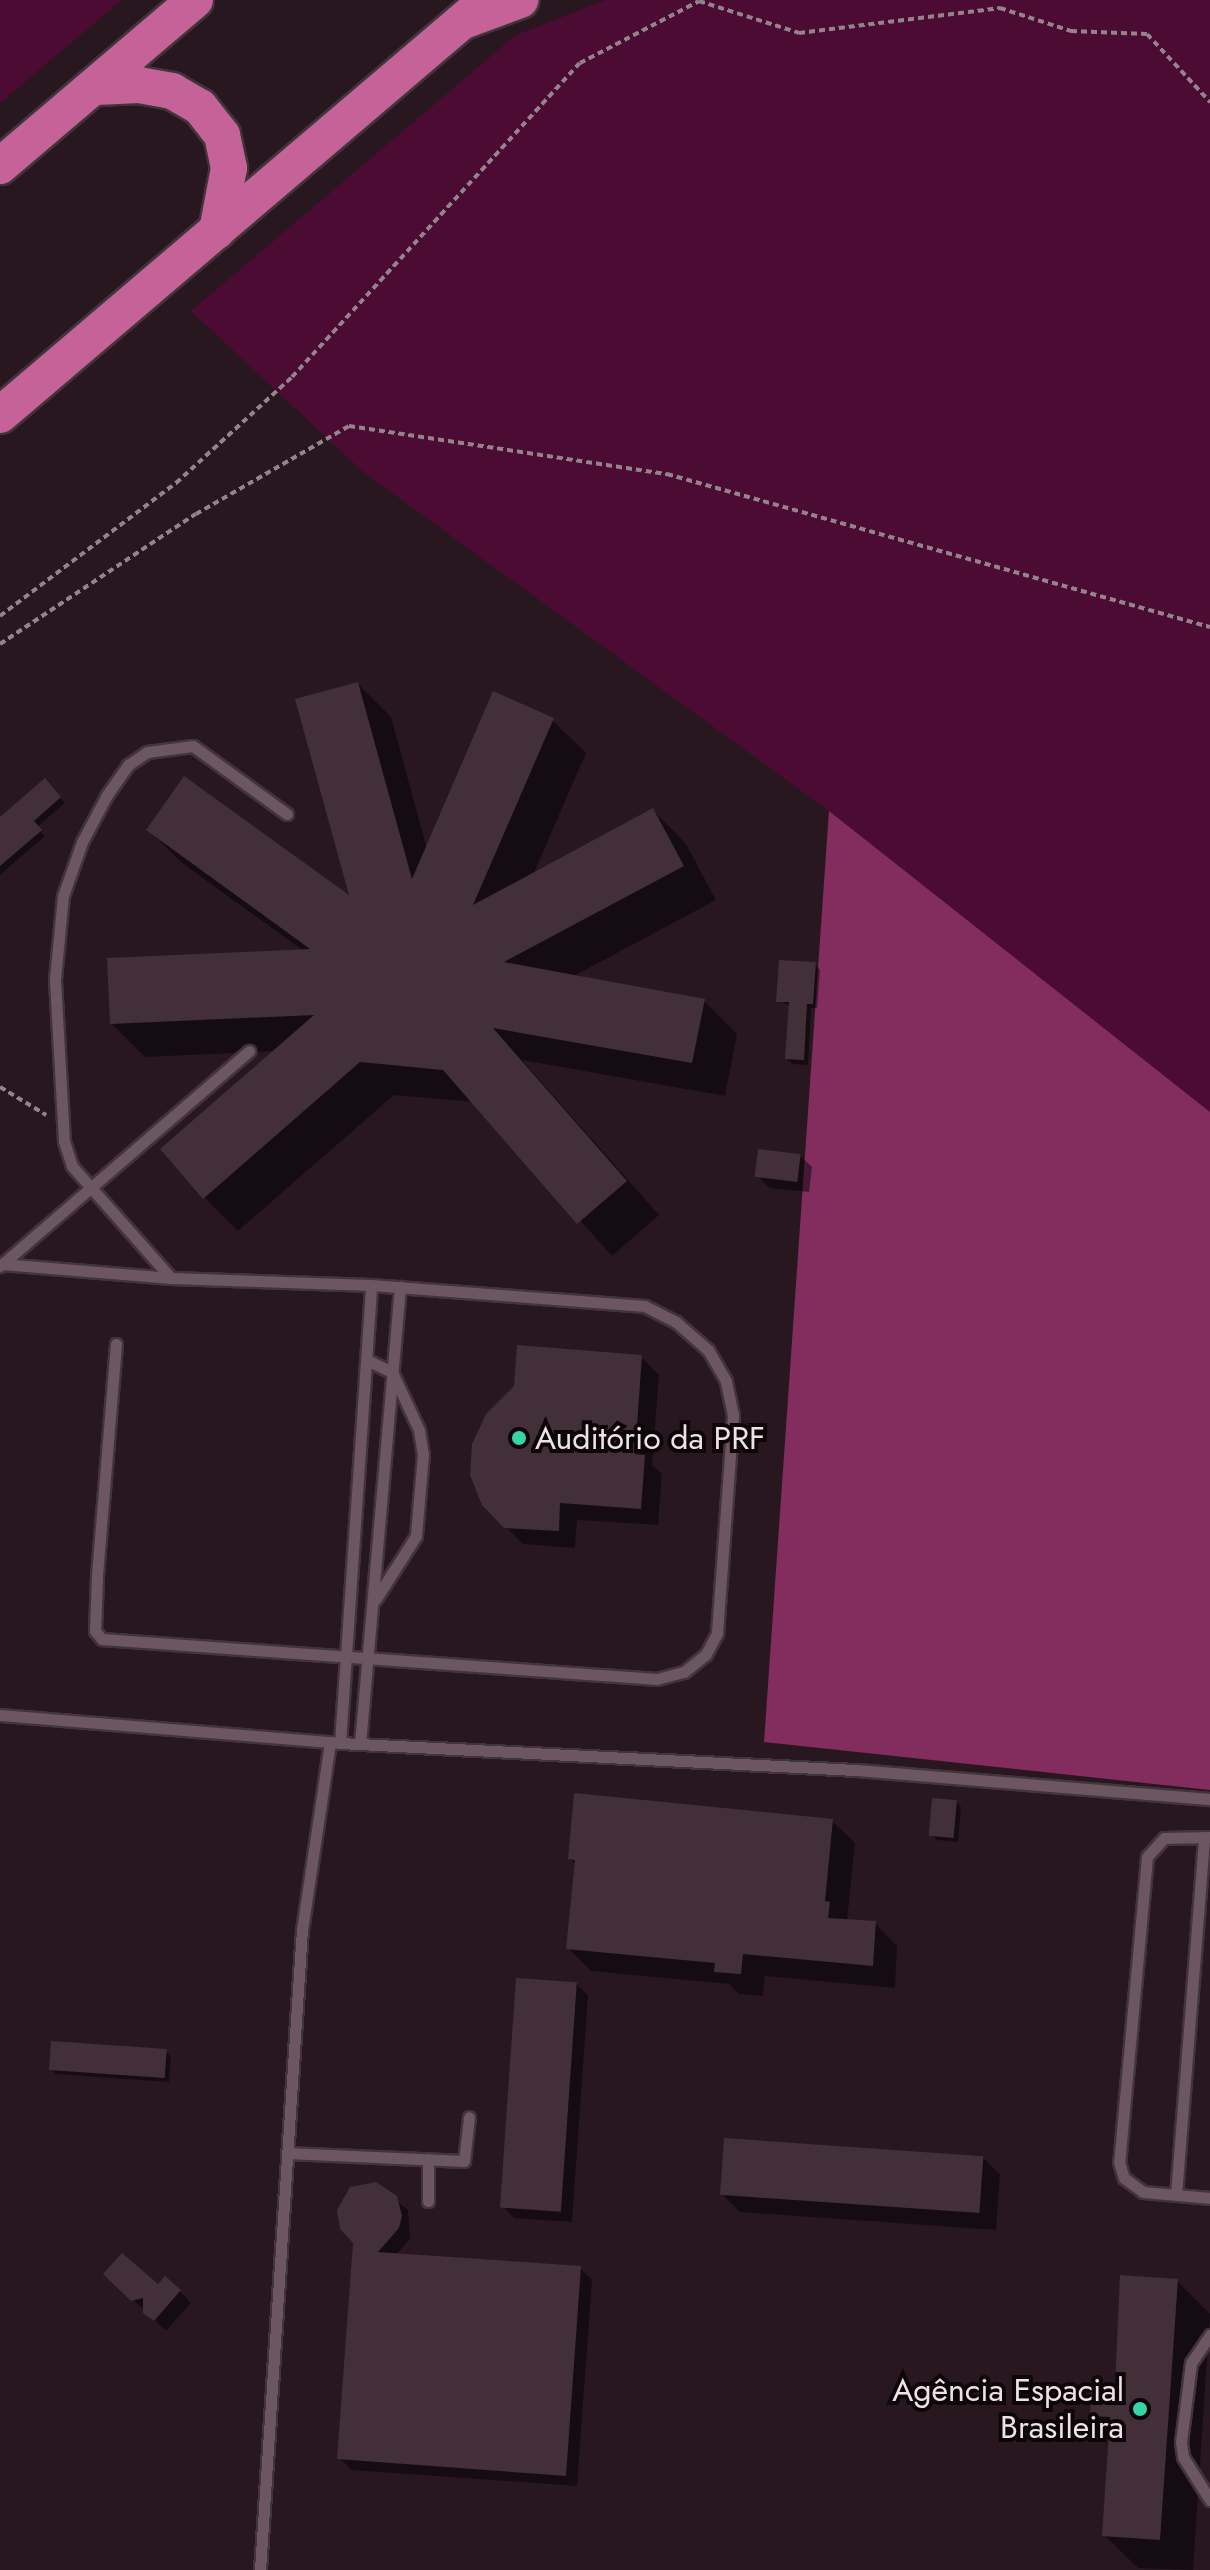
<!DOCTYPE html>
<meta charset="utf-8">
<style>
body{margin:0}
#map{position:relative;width:1210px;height:2570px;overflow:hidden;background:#291720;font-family:Jost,sans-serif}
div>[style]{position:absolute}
.green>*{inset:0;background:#4b0b32}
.forest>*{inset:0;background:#832d5e}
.shadow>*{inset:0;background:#0007}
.building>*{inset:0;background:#422f38;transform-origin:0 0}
.path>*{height:4px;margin-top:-2px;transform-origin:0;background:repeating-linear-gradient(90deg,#93848c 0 6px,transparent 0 10px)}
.roads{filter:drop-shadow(2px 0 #42343b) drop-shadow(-2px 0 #42343b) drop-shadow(0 2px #42343b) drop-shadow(0 -2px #42343b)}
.service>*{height:11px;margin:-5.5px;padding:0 5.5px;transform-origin:5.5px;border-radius:5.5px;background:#6c5660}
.trunk>*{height:36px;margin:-18px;padding:0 18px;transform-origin:18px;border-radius:18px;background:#c56398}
.dots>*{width:22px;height:22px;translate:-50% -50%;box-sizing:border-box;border:4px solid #0d0609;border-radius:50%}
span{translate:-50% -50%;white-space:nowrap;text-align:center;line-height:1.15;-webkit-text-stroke:8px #0d0609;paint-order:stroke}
.poi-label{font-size:32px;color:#eee1e7}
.left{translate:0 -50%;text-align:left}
.right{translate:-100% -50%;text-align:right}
</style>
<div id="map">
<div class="green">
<div style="clip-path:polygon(0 0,122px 0,0 103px)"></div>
<div style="clip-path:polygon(606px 0,1210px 0,1210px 1112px,829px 811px,362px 471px,191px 311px,516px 35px)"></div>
</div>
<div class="forest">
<div style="clip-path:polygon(829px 811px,1210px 1112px,1210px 1790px,764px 1742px)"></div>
</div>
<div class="shadow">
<div style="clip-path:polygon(358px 684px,391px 717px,427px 849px,552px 720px,586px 753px,533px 875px,653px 810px,686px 844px,716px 900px,572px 977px,704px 1001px,737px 1034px,725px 1096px,522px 1060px,659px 1215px,612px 1256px,474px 1102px,394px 1095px,238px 1231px,204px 1197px,276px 1051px,145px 1057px,112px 1024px,304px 951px,182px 863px,148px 830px,352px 900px)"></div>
<div style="clip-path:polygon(45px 780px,65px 803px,37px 827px,45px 836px,0 875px,0 820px)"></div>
<div style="clip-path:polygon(815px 964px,820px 970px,817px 1008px,811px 1008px,808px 1065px,792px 1064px,787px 1059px,791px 1006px,779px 1001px)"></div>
<div style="clip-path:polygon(800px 1156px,812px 1167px,809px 1192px,769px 1188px,758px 1176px)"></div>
<div style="clip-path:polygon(641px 1357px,659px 1375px,652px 1465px,662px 1474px,658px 1525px,577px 1520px,575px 1548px,523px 1544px,483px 1504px,472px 1465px,479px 1428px,516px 1387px)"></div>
<div style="clip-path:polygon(956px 1802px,961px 1807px,958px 1842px,937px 1840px,932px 1835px)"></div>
<div style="clip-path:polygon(832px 1821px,855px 1843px,847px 1921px,875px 1923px,897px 1946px,895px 1988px,765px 1976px,763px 1996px,739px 1994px,729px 1984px,591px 1971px,568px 1948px,576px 1865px,570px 1858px)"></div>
<div style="clip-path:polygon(576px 1984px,588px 1995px,572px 2222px,514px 2218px,502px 2206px)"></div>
<div style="clip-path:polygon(166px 2052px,171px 2057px,169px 2082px,56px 2074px,51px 2069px)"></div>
<div style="clip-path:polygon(982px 2157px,1000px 2174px,996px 2230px,740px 2212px,722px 2194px)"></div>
<div style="clip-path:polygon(375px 2184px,408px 2210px,410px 2239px,396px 2255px,580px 2268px,592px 2280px,577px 2486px,351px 2470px,340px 2458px,355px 2243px,340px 2221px,346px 2193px)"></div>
<div style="clip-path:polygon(106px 2274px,180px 2291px,191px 2303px,166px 2331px)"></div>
<div style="clip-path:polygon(1177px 2281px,1210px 2314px,1193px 2570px,1138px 2568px,1104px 2535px,1111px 2434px,1092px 2415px,1117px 2389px)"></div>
</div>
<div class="building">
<div style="clip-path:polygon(358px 682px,412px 879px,493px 691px,554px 718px,473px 905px,653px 808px,684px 866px,504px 962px,705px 999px,692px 1063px,493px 1028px,627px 1181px,577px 1224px,443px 1070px,360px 1062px,203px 1199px,160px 1149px,314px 1015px,110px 1024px,107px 958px,310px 949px,146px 830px,184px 776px,349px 895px,295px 699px)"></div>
<div style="clip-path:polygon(45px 778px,61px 797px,34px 821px,42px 830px,0 866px,0 817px)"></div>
<div style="clip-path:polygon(779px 960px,816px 962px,813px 1004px,807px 1004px,804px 1060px,785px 1059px,789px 1002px,776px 1002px)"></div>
<div style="left:758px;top:1149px;width:43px;height:28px;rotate:7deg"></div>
<div style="clip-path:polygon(517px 1345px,642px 1355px,635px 1454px,645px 1455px,641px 1509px,560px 1503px,559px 1531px,504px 1528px,482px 1505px,470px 1475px,472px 1444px,486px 1414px,514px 1386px)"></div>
<div style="clip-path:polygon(574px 1793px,833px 1819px,825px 1901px,830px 1902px,828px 1918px,876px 1921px,873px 1966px,743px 1954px,741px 1974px,714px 1972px,715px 1963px,566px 1949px,575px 1860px,568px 1859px)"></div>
<div style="left:932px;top:1798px;width:25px;height:38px;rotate:5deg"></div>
<div style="left:516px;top:1978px;width:61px;height:230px;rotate:4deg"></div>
<div style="left:51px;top:2041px;width:116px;height:29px;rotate:4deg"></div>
<div style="left:724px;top:2138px;width:260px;height:57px;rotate:4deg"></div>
<div style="clip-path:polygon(376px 2182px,397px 2196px,402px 2216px,399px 2228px,378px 2252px,581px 2266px,566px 2476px,337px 2459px,353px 2243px,340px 2229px,337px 2210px,350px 2187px)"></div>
<div style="clip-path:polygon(122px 2253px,158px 2284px,165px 2276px,181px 2290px,154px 2321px,143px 2313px,143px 2298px,131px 2301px,103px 2274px)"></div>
<div style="clip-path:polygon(1120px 2275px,1178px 2279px,1160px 2540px,1102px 2536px,1110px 2417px,1090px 2416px,1092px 2385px,1115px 2387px)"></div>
</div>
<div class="path">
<div style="left:0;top:616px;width:221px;rotate:-37.1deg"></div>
<div style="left:176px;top:483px;width:157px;rotate:-42.4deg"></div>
<div style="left:292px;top:377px;width:426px;rotate:-47.5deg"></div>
<div style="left:580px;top:63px;width:134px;rotate:-27.5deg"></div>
<div style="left:699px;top:1px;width:105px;rotate:17.7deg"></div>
<div style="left:799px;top:33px;width:203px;rotate:-7.1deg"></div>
<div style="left:1000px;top:8px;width:75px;rotate:17.9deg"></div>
<div style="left:1071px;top:31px;width:76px;rotate:2.3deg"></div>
<div style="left:1147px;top:34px;width:93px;rotate:47.2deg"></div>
<div style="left:0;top:644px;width:235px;rotate:-33.6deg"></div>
<div style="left:196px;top:514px;width:177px;rotate:-29.9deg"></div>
<div style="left:349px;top:426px;width:322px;rotate:8.6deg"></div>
<div style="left:667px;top:474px;width:564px;rotate:15.74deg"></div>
<div style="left:0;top:1087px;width:54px;rotate:31.3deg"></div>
</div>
<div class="roads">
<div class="service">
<div style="left:2px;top:1264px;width:170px;rotate:4.7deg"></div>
<div style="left:171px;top:1278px;width:149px;rotate:-131.5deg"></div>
<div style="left:72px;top:1166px;width:26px;rotate:-108deg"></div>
<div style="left:64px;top:1141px;width:162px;rotate:-93.2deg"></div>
<div style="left:55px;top:979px;width:83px;rotate:-84.5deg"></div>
<div style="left:63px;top:896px;width:57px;rotate:-70.6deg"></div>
<div style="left:82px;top:842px;width:53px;rotate:-62deg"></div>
<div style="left:107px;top:795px;width:37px;rotate:-55deg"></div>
<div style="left:128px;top:765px;width:23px;rotate:-34deg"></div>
<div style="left:147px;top:752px;width:46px;rotate:-7.4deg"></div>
<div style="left:193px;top:746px;width:116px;rotate:35.9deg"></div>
<div style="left:0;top:1266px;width:329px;rotate:-40.8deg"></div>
<div style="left:116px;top:1344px;width:233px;rotate:94.7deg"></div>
<div style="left:97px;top:1576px;width:55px;rotate:92.1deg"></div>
<div style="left:95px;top:1631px;width:11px;rotate:49deg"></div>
<div style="left:102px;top:1639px;width:556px;rotate:4.12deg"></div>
<div style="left:657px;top:1679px;width:28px;rotate:-15deg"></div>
<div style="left:684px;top:1672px;width:28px;rotate:-39deg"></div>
<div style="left:706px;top:1654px;width:24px;rotate:-62deg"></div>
<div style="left:717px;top:1633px;width:219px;rotate:-85.8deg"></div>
<div style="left:733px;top:1415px;width:35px;rotate:-102deg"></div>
<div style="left:726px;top:1381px;width:36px;rotate:-120deg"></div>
<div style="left:708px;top:1350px;width:43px;rotate:-138.8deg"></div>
<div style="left:676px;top:1322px;width:35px;rotate:-153deg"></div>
<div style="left:645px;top:1306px;width:275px;rotate:-175.6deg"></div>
<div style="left:371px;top:1285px;width:200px;rotate:-178deg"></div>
<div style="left:367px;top:1360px;width:28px;rotate:26deg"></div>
<div style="left:392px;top:1372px;width:64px;rotate:65deg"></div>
<div style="left:419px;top:1430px;width:24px;rotate:81deg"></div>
<div style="left:423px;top:1454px;width:82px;rotate:94.9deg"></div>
<div style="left:416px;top:1536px;width:76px;rotate:122.6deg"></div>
<div style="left:0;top:1715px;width:341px;rotate:4.7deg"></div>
<div style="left:340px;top:1743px;width:517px;rotate:3deg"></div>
<div style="left:856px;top:1770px;width:355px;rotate:4.7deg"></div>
<div style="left:340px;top:1743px;width:459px;rotate:-86.1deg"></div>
<div style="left:360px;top:1744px;width:459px;rotate:-85deg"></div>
<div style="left:1210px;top:1837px;width:46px;rotate:178.8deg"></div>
<div style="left:1164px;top:1838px;width:25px;rotate:132deg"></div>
<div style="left:1147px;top:1857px;width:306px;rotate:95.2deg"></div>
<div style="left:1119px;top:2162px;width:17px;rotate:73deg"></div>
<div style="left:1124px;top:2178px;width:24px;rotate:36deg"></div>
<div style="left:1143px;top:2192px;width:67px;rotate:5.1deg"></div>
<div style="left:287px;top:2153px;width:177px;rotate:2.6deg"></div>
<div style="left:464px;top:2161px;width:44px;rotate:-83.5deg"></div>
<div style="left:428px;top:2159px;width:42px;rotate:90deg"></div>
<div style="left:1176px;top:2195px;width:359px;rotate:-85.5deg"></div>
<div style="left:1210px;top:2335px;width:34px;rotate:124deg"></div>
<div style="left:1191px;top:2363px;width:80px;rotate:97.2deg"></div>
<div style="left:1181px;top:2442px;width:15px;rotate:82deg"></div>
<div style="left:1183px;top:2457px;width:51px;rotate:57.9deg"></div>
<div style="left:260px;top:2570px;width:641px;rotate:-86.25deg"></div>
<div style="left:302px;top:1930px;width:190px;rotate:-81.5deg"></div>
</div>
<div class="trunk">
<div style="left:466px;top:20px;width:58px;rotate:-20.3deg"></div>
<div style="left:96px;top:87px;width:43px;rotate:-2.7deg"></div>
<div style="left:139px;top:85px;width:34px;rotate:10deg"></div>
<div style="left:172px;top:91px;width:32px;rotate:30deg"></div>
<div style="left:200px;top:107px;width:36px;rotate:52deg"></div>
<div style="left:222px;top:135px;width:34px;rotate:78deg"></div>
<div style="left:229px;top:168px;width:64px;rotate:100.8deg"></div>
<div style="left:0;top:166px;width:256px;rotate:-40.4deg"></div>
<div style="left:0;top:415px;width:640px;rotate:-40.44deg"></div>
</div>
</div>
<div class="dots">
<div style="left:519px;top:1438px;background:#37d4a6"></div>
<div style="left:1140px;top:2409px;background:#37d4a6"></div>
</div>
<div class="poi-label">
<span class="left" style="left:535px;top:1438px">Auditório da PRF</span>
<span class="right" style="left:1124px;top:2409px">Agência Espacial<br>Brasileira</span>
</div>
</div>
